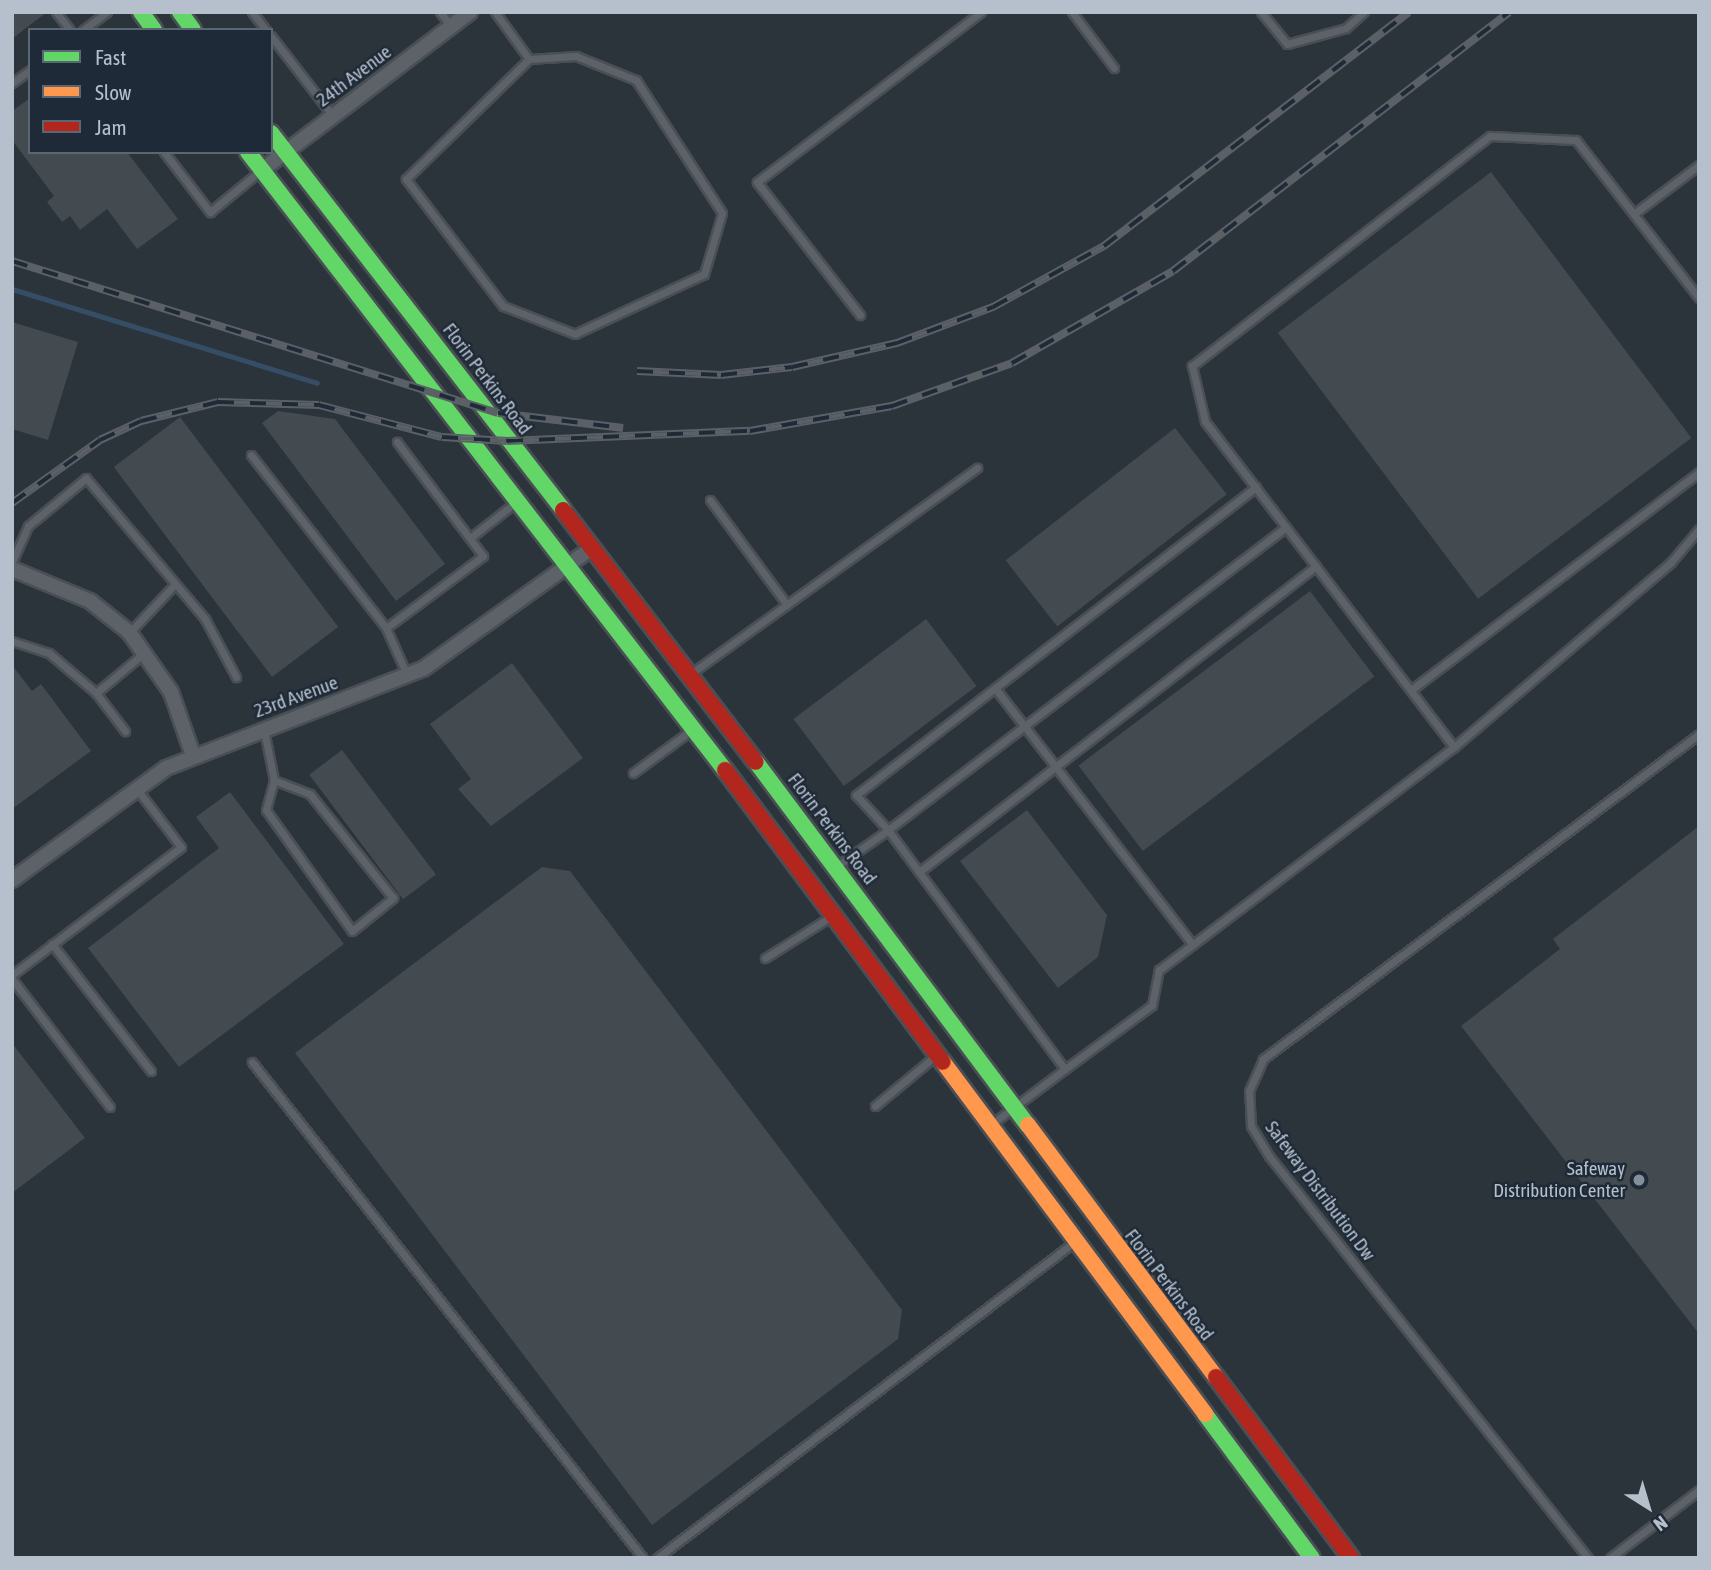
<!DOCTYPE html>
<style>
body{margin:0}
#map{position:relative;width:1711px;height:1570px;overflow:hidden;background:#2b333b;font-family:"Asap Condensed",sans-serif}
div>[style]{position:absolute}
.stream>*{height:5px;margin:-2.5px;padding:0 2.5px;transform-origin:2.5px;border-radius:2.5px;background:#364d66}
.building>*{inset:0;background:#434a50;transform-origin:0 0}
.roads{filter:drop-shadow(2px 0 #4a4f55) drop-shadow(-2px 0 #4a4f55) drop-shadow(0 2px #4a4f55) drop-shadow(0 -2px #4a4f55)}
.lane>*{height:7px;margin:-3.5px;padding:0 3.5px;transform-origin:3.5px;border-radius:3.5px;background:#5c6268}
.street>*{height:14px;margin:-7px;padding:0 7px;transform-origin:7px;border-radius:7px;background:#5c6268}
.fast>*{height:16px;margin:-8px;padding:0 8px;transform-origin:8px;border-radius:8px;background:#63d668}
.slow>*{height:16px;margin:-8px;padding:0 8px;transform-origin:8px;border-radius:8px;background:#ff974d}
.jam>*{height:16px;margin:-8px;padding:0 8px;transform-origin:8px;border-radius:8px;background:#b3261e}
.rail>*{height:8px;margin-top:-4px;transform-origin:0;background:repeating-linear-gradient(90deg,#1e2a37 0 16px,#5a6066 0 32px);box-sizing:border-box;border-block:2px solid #5a6066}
.dots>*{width:19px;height:19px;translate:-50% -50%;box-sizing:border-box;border:4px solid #1e2a37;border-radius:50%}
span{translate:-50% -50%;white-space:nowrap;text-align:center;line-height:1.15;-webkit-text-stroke:5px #1e2a37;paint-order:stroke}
.street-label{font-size:19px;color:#b6c0cc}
.poi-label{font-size:19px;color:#b6c0cc}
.right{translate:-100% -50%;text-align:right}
.frame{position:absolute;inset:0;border:14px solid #b6c0cc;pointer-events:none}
.legend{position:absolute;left:28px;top:28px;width:245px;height:126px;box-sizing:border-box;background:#1e2a37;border:2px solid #5b6673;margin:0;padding:9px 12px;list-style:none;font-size:21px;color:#b6c0cc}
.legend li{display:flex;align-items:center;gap:14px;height:35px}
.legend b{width:35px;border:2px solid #5b6673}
.north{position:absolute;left:1613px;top:1472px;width:70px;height:70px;-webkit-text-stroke:5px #1e2a37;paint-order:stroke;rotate:143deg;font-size:19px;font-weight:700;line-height:28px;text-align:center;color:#b6c0cc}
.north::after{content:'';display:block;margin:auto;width:24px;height:32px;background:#b6c0cc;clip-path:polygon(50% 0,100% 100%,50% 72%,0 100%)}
</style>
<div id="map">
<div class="stream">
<div style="left:12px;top:289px;width:319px;rotate:17.1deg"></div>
</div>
<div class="building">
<div style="clip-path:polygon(12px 12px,47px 12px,12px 39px)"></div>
<div style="clip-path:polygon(30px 98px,30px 152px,127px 152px,178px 219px,137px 249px,107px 209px,80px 230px,70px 216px,62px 222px,47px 202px,54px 196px,12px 140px,12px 111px)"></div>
<div style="left:1491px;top:172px;width:333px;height:267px;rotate:53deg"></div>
<div style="clip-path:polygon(12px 322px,78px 342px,48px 440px,12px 429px)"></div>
<div style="clip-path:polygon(278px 411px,335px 419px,445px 564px,396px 601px,262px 423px)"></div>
<div style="left:180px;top:417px;width:263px;height:83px;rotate:53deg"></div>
<div style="left:1175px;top:428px;width:84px;height:215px;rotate:52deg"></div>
<div style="left:1310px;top:591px;width:107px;height:290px;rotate:53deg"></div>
<div style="left:926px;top:619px;width:84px;height:166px;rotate:53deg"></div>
<div style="clip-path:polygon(512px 663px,583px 758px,491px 826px,458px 789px,471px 779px,430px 724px)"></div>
<div style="clip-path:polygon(12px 665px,32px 691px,41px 684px,91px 751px,12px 809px)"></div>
<div style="left:342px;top:750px;width:156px;height:41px;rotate:53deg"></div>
<div style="clip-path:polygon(230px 792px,344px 944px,179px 1067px,88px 948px,219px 848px,196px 817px)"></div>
<div style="clip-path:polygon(1027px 810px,1107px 915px,1098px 957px,1058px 988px,960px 861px)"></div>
<div style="clip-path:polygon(1699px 826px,1699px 1334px,1461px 1026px,1560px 949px,1553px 939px)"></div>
<div style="clip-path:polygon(542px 867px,570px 871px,902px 1310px,898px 1339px,652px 1525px,295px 1053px)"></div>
<div style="clip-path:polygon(12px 1043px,85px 1138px,12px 1193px)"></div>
</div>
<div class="roads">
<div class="lane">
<div style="left:56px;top:12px;width:23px;rotate:52deg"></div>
<div style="left:252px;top:12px;width:23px;rotate:52deg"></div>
<div style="left:440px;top:12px;width:18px;rotate:52deg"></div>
<div style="left:495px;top:12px;width:58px;rotate:54.1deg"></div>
<div style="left:1072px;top:12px;width:70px;rotate:53.1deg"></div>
<div style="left:1261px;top:12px;width:41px;rotate:50.9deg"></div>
<div style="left:1287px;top:44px;width:61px;rotate:-15.2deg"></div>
<div style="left:1346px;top:28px;width:24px;rotate:-42deg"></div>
<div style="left:83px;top:30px;width:30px;rotate:-37deg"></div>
<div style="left:271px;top:36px;width:101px;rotate:52.2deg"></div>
<div style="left:576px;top:56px;width:65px;rotate:21.8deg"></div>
<div style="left:636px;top:80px;width:158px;rotate:57.1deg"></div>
<div style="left:722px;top:213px;width:64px;rotate:106.4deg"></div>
<div style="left:704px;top:274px;width:142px;rotate:155.1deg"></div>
<div style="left:575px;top:334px;width:77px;rotate:-158.7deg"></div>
<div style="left:503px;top:306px;width:160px;rotate:-127.4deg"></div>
<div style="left:406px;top:179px;width:172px;rotate:-44.3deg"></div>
<div style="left:529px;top:59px;width:47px;rotate:-3.7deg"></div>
<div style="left:12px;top:83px;width:22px;rotate:-36deg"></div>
<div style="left:164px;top:152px;width:76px;rotate:52.5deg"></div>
<div style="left:210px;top:212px;width:65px;rotate:-39.4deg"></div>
<div style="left:1635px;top:213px;width:80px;rotate:-36.9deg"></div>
<div style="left:860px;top:315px;width:168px;rotate:-127.8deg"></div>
<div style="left:757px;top:182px;width:281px;rotate:-37.2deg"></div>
<div style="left:251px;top:455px;width:219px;rotate:52deg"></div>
<div style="left:386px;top:628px;width:51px;rotate:65.9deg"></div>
<div style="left:1256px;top:487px;width:505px;rotate:142.4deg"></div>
<div style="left:856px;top:795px;width:47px;rotate:47.6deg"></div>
<div style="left:888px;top:830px;width:500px;rotate:-37.28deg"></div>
<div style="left:710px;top:500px;width:130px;rotate:53.7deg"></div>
<div style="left:470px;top:538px;width:58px;rotate:-38deg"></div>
<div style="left:12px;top:562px;width:39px;rotate:-66deg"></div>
<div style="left:28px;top:526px;width:75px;rotate:-39.6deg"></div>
<div style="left:86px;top:478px;width:185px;rotate:49.8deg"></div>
<div style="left:205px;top:619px;width:66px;rotate:61.9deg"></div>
<div style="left:386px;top:628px;width:121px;rotate:-36.6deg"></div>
<div style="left:483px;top:556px;width:143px;rotate:-127deg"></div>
<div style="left:130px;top:632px;width:66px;rotate:-46.8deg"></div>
<div style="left:12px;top:641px;width:39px;rotate:18deg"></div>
<div style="left:49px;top:653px;width:62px;rotate:40.4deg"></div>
<div style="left:96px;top:693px;width:48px;rotate:52.7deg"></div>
<div style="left:693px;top:672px;width:350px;rotate:-35.7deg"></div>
<div style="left:995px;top:688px;width:324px;rotate:52.4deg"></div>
<div style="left:1411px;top:690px;width:361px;rotate:-37.1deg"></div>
<div style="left:96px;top:693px;width:64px;rotate:-39.9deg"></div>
<div style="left:264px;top:730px;width:51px;rotate:78.7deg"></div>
<div style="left:274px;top:780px;width:31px;rotate:105deg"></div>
<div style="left:266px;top:810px;width:148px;rotate:54.6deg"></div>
<div style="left:352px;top:931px;width:53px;rotate:-38.8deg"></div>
<div style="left:393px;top:898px;width:133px;rotate:-128.6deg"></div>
<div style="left:310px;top:794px;width:39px;rotate:-159deg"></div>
<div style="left:1454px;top:747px;width:410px;rotate:-127.4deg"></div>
<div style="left:1205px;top:421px;width:57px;rotate:-103.3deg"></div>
<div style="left:1192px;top:366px;width:376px;rotate:-37.7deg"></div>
<div style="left:1490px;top:136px;width:86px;rotate:2.7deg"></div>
<div style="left:1576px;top:140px;width:200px;rotate:52.1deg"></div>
<div style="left:633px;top:773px;width:74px;rotate:-36.3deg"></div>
<div style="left:838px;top:865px;width:61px;rotate:-35deg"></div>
<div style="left:888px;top:830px;width:297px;rotate:53.5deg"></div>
<div style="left:1065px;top:1069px;width:108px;rotate:-36.3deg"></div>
<div style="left:1152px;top:1005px;width:36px;rotate:-79deg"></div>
<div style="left:1159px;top:970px;width:370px;rotate:-37.1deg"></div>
<div style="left:1454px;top:747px;width:285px;rotate:-40.4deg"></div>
<div style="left:1671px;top:562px;width:43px;rotate:-49.7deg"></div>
<div style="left:919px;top:872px;width:501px;rotate:-37.62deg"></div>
<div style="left:52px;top:944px;width:161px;rotate:52.1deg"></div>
<div style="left:765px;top:958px;width:77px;rotate:-32.2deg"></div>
<div style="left:12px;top:975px;width:212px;rotate:-37.1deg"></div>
<div style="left:181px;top:847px;width:74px;rotate:-127.3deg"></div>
<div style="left:12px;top:979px;width:161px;rotate:52.6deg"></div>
<div style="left:252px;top:1062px;width:632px;rotate:51.75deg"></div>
<div style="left:875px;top:1106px;width:77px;rotate:-39.7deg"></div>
<div style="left:993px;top:1123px;width:90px;rotate:-36.9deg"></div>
<div style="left:657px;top:1558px;width:522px;rotate:-37.13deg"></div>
<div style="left:1588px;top:1558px;width:513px;rotate:-128.43deg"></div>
<div style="left:1269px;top:1156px;width:35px;rotate:-121deg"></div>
<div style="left:1251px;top:1126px;width:35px;rotate:-93deg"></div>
<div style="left:1249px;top:1091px;width:35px;rotate:-66deg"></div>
<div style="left:1263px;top:1059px;width:544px;rotate:-36.7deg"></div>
<div style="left:1610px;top:1558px;width:112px;rotate:-37.4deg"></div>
</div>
<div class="street">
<div style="left:262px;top:170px;width:261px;rotate:-37.2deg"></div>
<div style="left:12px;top:569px;width:84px;rotate:22.3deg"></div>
<div style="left:90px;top:601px;width:50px;rotate:38.5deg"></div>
<div style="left:129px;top:632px;width:73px;rotate:55deg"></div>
<div style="left:171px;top:692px;width:67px;rotate:70.8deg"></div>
<div style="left:12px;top:880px;width:190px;rotate:-36deg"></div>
<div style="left:166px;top:768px;width:275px;rotate:-21.1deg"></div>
<div style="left:423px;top:669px;width:208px;rotate:-35.6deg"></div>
</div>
<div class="fast">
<div style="left:141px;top:12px;width:22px;rotate:54deg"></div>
<div style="left:180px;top:12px;width:22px;rotate:54deg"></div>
<div style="left:271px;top:133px;width:477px;rotate:52.2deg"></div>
<div style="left:248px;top:152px;width:781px;rotate:52.34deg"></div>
<div style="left:756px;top:762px;width:454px;rotate:53.2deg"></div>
<div style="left:1205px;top:1414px;width:179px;rotate:53.4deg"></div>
</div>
<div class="slow">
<div style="left:943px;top:1062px;width:439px;rotate:53.3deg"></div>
<div style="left:1028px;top:1125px;width:314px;rotate:53.3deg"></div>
</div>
<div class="jam">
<div style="left:563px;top:510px;width:317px;rotate:52.6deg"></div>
<div style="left:725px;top:770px;width:364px;rotate:53.3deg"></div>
<div style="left:1216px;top:1377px;width:226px;rotate:53.3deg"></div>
</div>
</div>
<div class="rail">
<div style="left:12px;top:261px;width:509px;rotate:17.37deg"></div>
<div style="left:498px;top:413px;width:126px;rotate:6.8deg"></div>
<div style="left:637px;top:371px;width:84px;rotate:2.7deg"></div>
<div style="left:721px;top:375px;width:71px;rotate:-6.4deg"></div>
<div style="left:792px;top:367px;width:108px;rotate:-12.9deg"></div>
<div style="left:897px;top:343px;width:103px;rotate:-20.6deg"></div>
<div style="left:993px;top:307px;width:127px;rotate:-28.8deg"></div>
<div style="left:1104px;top:246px;width:384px;rotate:-37.5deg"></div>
<div style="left:12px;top:503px;width:108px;rotate:-35.6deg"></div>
<div style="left:100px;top:440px;width:45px;rotate:-24.9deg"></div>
<div style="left:141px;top:421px;width:79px;rotate:-13.9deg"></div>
<div style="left:218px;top:402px;width:101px;rotate:1.7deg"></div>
<div style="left:319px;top:405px;width:127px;rotate:14.6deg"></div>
<div style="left:442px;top:437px;width:65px;rotate:3.5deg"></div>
<div style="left:507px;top:441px;width:243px;rotate:-2.4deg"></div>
<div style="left:750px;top:431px;width:144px;rotate:-10deg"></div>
<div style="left:892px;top:406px;width:127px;rotate:-19.7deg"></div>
<div style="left:1012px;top:363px;width:185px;rotate:-29.7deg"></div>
<div style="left:1173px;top:271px;width:424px;rotate:-37.6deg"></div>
</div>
<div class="dots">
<div style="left:1639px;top:1180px;background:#858f99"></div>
</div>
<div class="street-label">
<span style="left:354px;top:76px;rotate:-37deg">24th Avenue</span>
<span style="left:487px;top:379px;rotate:53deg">Florin Perkins Road</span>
<span style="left:296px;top:697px;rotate:-20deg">23rd Avenue</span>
<span style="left:832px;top:829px;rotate:53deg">Florin Perkins Road</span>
<span style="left:1320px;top:1191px;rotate:53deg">Safeway Distribution Dw</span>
<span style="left:1169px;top:1285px;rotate:53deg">Florin Perkins Road</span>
</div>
<div class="poi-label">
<span class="right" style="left:1625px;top:1180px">Safeway<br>Distribution Center</span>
</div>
<div class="frame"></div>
<ul class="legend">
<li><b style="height:9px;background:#63d668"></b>Fast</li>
<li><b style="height:9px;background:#ff974d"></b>Slow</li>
<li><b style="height:9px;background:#b3261e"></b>Jam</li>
</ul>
<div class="north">N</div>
</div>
